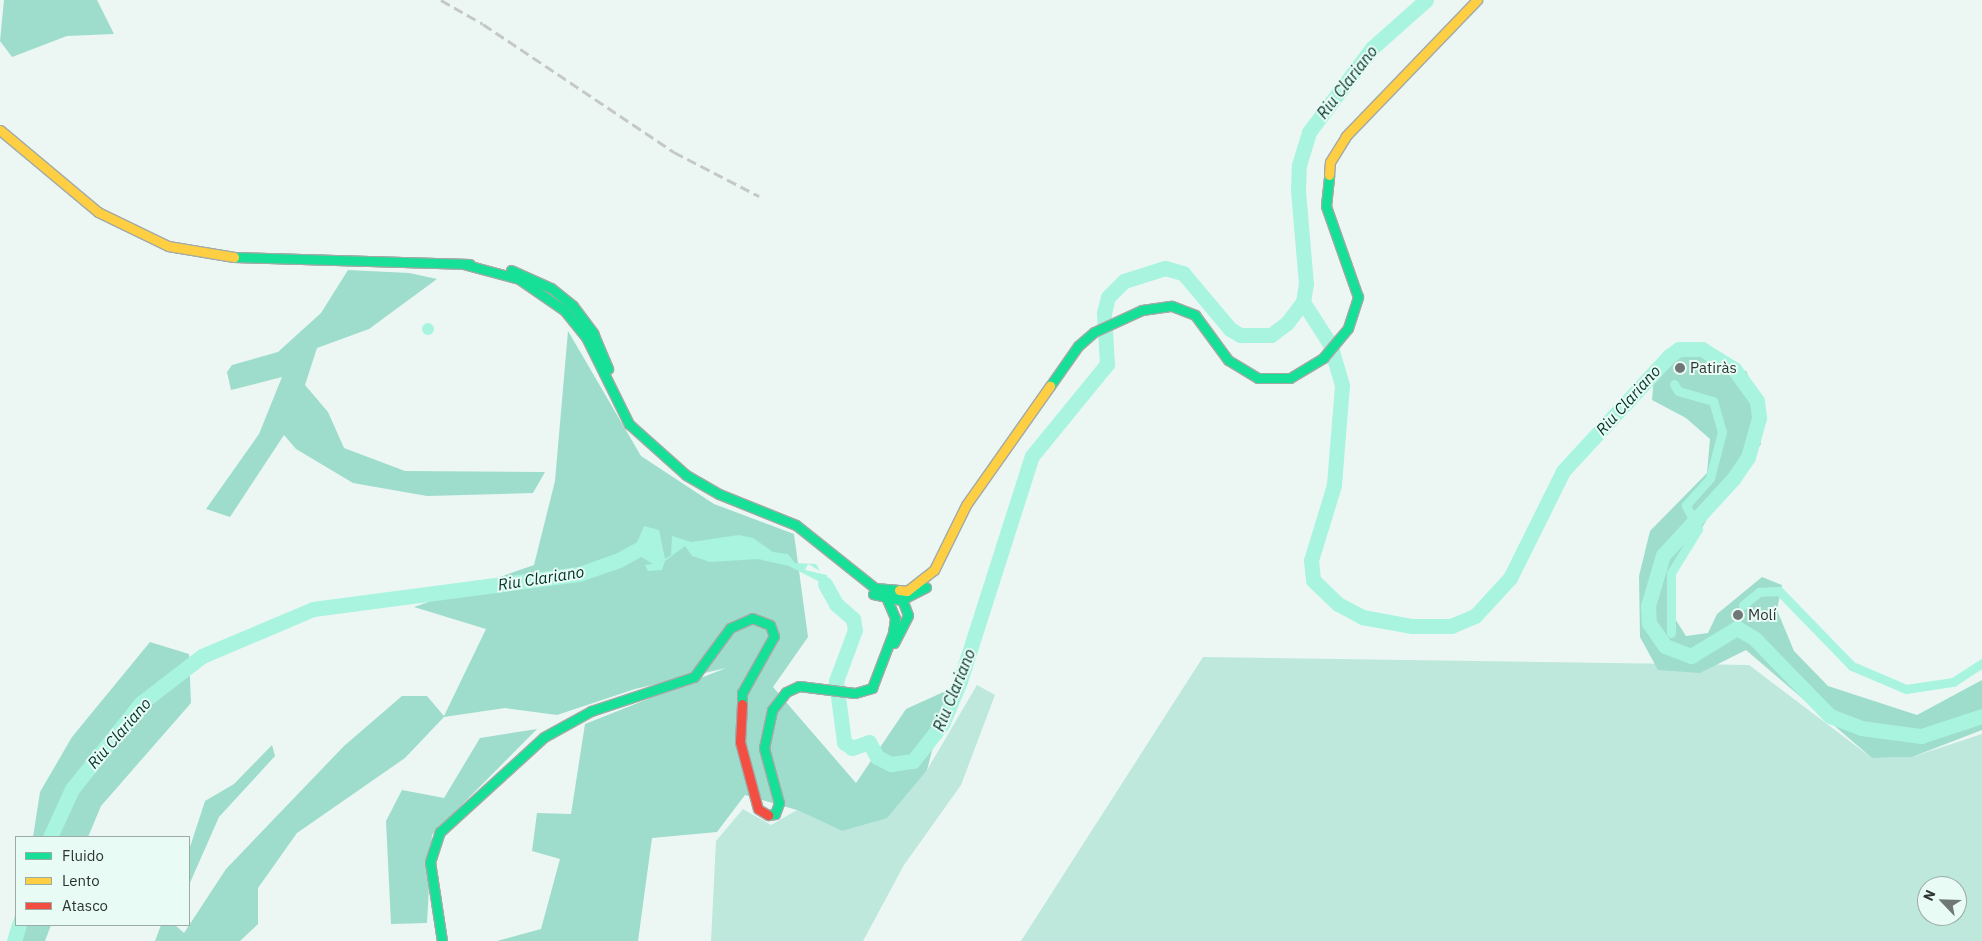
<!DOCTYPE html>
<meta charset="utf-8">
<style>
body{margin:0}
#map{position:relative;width:1982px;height:941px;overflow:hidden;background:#ecf7f3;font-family:"IBM Plex Sans",sans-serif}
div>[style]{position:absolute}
.green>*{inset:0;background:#bde8db}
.forest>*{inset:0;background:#9eddcb}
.water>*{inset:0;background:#a8f4df}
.round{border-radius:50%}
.canal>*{height:9px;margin:-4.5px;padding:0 4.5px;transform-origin:4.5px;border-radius:4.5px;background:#a8f4df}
.river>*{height:15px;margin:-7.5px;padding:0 7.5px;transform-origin:7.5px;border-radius:7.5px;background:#a8f4df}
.roads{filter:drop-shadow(1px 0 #a2aaa7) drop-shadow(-1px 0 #a2aaa7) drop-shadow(0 1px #a2aaa7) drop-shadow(0 -1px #a2aaa7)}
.fast>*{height:9px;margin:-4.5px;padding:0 4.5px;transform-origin:4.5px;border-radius:4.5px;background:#16e098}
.slow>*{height:9px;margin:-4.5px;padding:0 4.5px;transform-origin:4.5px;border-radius:4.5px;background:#ffcf43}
.jam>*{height:9px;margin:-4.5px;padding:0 4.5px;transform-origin:4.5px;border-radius:4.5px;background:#f24e42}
.rail>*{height:2.5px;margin-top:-1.25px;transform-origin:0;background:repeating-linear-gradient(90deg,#c5c8c7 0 10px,transparent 0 15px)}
.dots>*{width:14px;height:14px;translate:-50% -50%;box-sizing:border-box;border:2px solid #e8fbf4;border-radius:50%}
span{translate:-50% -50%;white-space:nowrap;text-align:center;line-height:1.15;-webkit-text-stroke:4px #e8fbf4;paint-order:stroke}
.poi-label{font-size:15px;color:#2d3432}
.left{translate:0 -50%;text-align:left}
.water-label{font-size:16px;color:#003328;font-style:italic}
.legend{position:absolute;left:15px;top:836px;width:175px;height:90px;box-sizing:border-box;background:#e8fbf4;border:1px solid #9daba6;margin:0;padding:6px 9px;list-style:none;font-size:15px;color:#2d3432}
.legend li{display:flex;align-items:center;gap:10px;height:25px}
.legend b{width:25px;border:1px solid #9daba6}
.north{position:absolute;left:1917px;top:876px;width:50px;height:50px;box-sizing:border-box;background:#e8fbf4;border:1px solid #9daba6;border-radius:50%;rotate:294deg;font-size:14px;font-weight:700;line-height:20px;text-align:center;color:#2d3432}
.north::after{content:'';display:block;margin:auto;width:18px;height:22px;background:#707876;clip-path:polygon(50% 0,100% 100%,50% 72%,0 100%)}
</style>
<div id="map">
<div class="green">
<div style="clip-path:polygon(evenodd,1203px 657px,1749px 665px,1872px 758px,1912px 757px,1982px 734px,1982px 941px,1021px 941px,1203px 657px,1927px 886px,1957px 886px,1957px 916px,1927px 916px,1927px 886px)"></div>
<div style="clip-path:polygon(977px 685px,995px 695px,961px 785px,904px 865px,863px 941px,711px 941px,716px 841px,743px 809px,771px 825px,797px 810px,842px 831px,927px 770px)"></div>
</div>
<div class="forest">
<div style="clip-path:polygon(4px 0,97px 0,114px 34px,67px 36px,12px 57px,0 41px)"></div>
<div style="clip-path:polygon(348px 270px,409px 273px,437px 279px,369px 329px,317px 348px,305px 385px,328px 412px,344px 448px,405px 471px,545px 472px,533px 493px,427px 496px,353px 483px,296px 449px,284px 435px,230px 517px,206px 509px,259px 434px,282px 377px,231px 390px,227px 372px,232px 365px,278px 352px,321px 313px)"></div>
<div style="clip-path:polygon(568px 331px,641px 456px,714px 504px,794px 534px,808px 637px,773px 687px,856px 783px,906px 709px,948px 690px,927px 770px,887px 818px,842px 831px,797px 810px,745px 795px,717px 832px,652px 838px,638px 941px,497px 941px,541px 929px,560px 859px,532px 851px,537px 813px,571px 814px,585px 724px,726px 668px,635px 689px,557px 715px,505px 708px,444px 717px,405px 758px,297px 833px,258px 888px,258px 924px,240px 941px,155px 941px,161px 925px,175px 925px,184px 933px,226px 869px,344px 746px,402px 696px,427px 696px,444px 716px,486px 629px,414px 607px,534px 565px,555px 481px)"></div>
<div style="clip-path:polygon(1696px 342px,1747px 372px,1761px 444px,1709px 516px,1675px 572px,1672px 614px,1686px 636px,1708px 633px,1717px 614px,1762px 577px,1782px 585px,1777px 610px,1794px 651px,1828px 686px,1917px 715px,1982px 680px,1982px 730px,1912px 757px,1872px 758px,1746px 650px,1700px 673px,1658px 670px,1640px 637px,1639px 576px,1650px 531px,1707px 473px,1710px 439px,1686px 418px,1652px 400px,1655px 363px)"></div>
<div style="clip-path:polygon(150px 642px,189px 654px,191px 703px,101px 806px,88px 837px,33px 837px,40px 792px,72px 737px)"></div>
<div style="clip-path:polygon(537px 729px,432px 835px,427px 923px,391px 924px,386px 821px,402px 790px,444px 798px,480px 738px)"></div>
<div style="clip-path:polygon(272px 745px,275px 756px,219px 817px,189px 885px,189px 850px,205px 801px,234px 784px)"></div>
<div style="clip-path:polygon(16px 911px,16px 925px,51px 925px,45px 941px,9px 941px)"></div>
</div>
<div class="water">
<div class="round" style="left:422px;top:323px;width:12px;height:12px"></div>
<div style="clip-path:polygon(644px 526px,659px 530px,665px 559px,671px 555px,672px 536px,691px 542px,739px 535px,753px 538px,773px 552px,788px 554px,795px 563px,816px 564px,820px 571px,808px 564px,805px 570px,827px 575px,828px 584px,836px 590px,835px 601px,818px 581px,789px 566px,758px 559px,710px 562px,692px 556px,685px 546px,665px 561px,662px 570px,648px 571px,645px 565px,653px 564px,633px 552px)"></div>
<div style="clip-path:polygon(837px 601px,850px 607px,857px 629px,833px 608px)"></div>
<div style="clip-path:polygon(850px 644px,852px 654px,843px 662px,841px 682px,831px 674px)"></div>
</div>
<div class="canal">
<div style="left:1743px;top:605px;width:21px;rotate:-39deg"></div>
<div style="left:1759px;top:592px;width:20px;rotate:-3deg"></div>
<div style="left:1779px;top:591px;width:105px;rotate:45.8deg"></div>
<div style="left:1852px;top:666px;width:59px;rotate:23.1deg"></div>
<div style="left:1906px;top:689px;width:48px;rotate:-8.5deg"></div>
<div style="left:1953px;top:682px;width:35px;rotate:-33deg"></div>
<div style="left:1671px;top:633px;width:60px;rotate:-90deg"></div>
<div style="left:1671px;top:573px;width:52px;rotate:-58.5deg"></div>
<div style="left:1698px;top:529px;width:27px;rotate:-117deg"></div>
<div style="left:1686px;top:505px;width:36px;rotate:-48deg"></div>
<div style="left:1710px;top:478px;width:48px;rotate:-75.4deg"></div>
<div style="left:1722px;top:432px;width:32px;rotate:-106deg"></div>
<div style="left:1713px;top:401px;width:36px;rotate:-164deg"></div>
<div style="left:1678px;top:391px;width:8px;rotate:-120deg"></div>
</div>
<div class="river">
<div style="left:1303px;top:302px;width:50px;rotate:57.3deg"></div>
<div style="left:1330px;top:344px;width:43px;rotate:73.7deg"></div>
<div style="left:1342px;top:385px;width:100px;rotate:94.6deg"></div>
<div style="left:1334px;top:485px;width:78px;rotate:107deg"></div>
<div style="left:1311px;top:560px;width:20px;rotate:84deg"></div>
<div style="left:1313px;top:580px;width:35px;rotate:44deg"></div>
<div style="left:1338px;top:604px;width:27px;rotate:28deg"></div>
<div style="left:1362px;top:617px;width:51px;rotate:10.2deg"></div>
<div style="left:1412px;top:626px;width:39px"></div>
<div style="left:1451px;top:626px;width:26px;rotate:-23deg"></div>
<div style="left:1475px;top:616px;width:52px;rotate:-47.4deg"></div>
<div style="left:1510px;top:578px;width:119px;rotate:-63.6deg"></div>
<div style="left:1563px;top:471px;width:156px;rotate:-47.3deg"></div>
<div style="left:1669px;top:356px;width:12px;rotate:-35deg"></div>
<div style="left:1679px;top:349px;width:23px"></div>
<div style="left:1702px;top:349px;width:38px;rotate:32deg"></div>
<div style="left:1734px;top:369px;width:39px;rotate:54deg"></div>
<div style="left:1757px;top:401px;width:17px;rotate:83deg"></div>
<div style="left:1759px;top:418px;width:41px;rotate:105.8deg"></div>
<div style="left:1748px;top:457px;width:27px;rotate:124deg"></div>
<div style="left:1733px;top:479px;width:103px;rotate:132.6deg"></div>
<div style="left:1663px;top:555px;width:53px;rotate:106.4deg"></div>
<div style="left:1648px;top:606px;width:17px;rotate:87deg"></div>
<div style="left:1649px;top:623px;width:16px;rotate:55deg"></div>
<div style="left:1658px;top:636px;width:12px;rotate:55deg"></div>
<div style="left:1665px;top:646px;width:28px;rotate:21deg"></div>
<div style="left:1691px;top:656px;width:54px;rotate:-31.3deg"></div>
<div style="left:1737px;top:628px;width:21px;rotate:31deg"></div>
<div style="left:1755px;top:639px;width:107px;rotate:45.8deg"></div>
<div style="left:1830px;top:716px;width:33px;rotate:21deg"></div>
<div style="left:1861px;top:728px;width:61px;rotate:7.6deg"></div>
<div style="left:1921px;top:736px;width:64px;rotate:-18.2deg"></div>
<div style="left:825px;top:584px;width:23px;rotate:61deg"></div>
<div style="left:836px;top:604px;width:23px;rotate:41deg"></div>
<div style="left:853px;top:619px;width:11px;rotate:80deg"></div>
<div style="left:855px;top:630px;width:54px;rotate:110.4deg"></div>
<div style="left:836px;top:681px;width:62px;rotate:82.5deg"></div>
<div style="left:844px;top:742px;width:10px;rotate:37deg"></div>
<div style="left:852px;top:748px;width:18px;rotate:-19deg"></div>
<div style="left:869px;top:742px;width:17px;rotate:62deg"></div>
<div style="left:877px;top:757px;width:16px;rotate:27deg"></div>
<div style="left:891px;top:764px;width:22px;rotate:-8deg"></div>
<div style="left:913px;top:761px;width:47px;rotate:-51.9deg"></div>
<div style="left:942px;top:724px;width:47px;rotate:-67.3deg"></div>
<div style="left:960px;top:681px;width:236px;rotate:-72.3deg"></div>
<div style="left:1032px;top:456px;width:119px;rotate:-50.8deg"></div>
<div style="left:1107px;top:364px;width:51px;rotate:-93.4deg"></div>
<div style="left:1104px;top:313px;width:16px;rotate:-76deg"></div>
<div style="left:1108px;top:297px;width:23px;rotate:-45deg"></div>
<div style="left:1124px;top:281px;width:43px;rotate:-17.6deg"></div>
<div style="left:1165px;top:268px;width:19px;rotate:16deg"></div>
<div style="left:1183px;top:273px;width:73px;rotate:50deg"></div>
<div style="left:1230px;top:329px;width:12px;rotate:31deg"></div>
<div style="left:1240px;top:335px;width:31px"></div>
<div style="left:1271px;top:335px;width:20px;rotate:-37deg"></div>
<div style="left:1287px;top:323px;width:26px;rotate:-53deg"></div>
<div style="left:1303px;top:302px;width:18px;rotate:-81deg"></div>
<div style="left:1306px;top:284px;width:94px;rotate:-94.9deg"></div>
<div style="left:1298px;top:190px;width:25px;rotate:-88deg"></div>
<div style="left:1299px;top:165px;width:34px;rotate:-73deg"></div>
<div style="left:1309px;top:132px;width:105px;rotate:-53.1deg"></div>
<div style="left:1372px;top:48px;width:72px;rotate:-41.6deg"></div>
<div style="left:50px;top:837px;width:53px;rotate:-65.4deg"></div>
<div style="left:72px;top:789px;width:110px;rotate:-51.3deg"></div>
<div style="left:141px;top:703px;width:77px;rotate:-37.6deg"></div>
<div style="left:202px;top:656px;width:121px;rotate:-22.9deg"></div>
<div style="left:313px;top:609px;width:268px;rotate:-7.5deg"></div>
<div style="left:579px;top:574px;width:42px;rotate:-19.3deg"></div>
<div style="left:619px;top:560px;width:37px;rotate:-29deg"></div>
<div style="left:14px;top:941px;width:17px;rotate:-73deg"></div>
</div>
<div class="roads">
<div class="fast">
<div style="left:234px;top:257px;width:236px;rotate:1.7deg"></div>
<div style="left:463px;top:264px;width:58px;rotate:15deg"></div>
<div style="left:519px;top:279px;width:55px;rotate:34.6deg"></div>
<div style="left:564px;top:310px;width:35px;rotate:51deg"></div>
<div style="left:586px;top:337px;width:97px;rotate:63.7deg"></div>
<div style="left:629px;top:424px;width:76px;rotate:41.8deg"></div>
<div style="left:686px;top:475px;width:38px;rotate:30deg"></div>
<div style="left:719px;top:494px;width:83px;rotate:21.9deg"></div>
<div style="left:796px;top:525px;width:101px;rotate:38.6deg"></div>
<div style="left:875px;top:588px;width:24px;rotate:5deg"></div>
<div style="left:511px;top:270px;width:44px;rotate:24.2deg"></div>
<div style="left:551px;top:288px;width:28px;rotate:39deg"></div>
<div style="left:573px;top:306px;width:34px;rotate:53deg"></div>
<div style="left:593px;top:333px;width:39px;rotate:67deg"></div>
<div style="left:1050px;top:386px;width:49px;rotate:-55deg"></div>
<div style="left:1078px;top:346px;width:21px;rotate:-41deg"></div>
<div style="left:1094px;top:332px;width:53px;rotate:-24.6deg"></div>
<div style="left:1142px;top:310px;width:30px;rotate:-8deg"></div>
<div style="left:1172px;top:306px;width:25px;rotate:21deg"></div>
<div style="left:1195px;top:315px;width:56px;rotate:53.7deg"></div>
<div style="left:1228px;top:360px;width:35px;rotate:31deg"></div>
<div style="left:1258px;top:378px;width:32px"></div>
<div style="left:1290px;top:378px;width:39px;rotate:-31deg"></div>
<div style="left:1323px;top:358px;width:39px;rotate:-50deg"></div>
<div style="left:1348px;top:328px;width:33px;rotate:-72deg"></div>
<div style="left:1358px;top:297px;width:96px;rotate:-109.4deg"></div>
<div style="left:1326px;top:206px;width:31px;rotate:-84deg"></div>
<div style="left:873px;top:594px;width:29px;rotate:12deg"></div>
<div style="left:901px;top:600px;width:28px;rotate:-27deg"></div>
<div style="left:894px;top:643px;width:31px;rotate:-63deg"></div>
<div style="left:908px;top:615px;width:22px;rotate:-111deg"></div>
<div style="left:768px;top:815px;width:7px;rotate:-8deg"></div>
<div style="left:775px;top:814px;width:12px;rotate:-70deg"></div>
<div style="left:779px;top:803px;width:57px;rotate:-105.3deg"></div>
<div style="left:764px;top:748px;width:39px;rotate:-78deg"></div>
<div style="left:772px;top:710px;width:23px;rotate:-52deg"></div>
<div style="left:786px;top:692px;width:14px;rotate:-25deg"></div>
<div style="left:799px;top:686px;width:56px;rotate:7.1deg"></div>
<div style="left:855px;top:693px;width:18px;rotate:-16deg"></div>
<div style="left:872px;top:688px;width:59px;rotate:-69.1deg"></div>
<div style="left:893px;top:633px;width:15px;rotate:-82deg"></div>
<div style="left:895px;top:618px;width:21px;rotate:-113deg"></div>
<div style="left:442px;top:941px;width:80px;rotate:-98.6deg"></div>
<div style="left:430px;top:862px;width:32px;rotate:-72deg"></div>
<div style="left:440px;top:832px;width:141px;rotate:-42.4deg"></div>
<div style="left:544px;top:737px;width:54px;rotate:-29deg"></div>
<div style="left:591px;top:711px;width:108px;rotate:-18.3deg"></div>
<div style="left:694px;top:677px;width:61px;rotate:-53.7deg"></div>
<div style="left:730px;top:628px;width:24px;rotate:-24deg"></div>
<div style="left:752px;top:618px;width:19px;rotate:21deg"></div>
<div style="left:770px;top:625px;width:12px;rotate:70deg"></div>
<div style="left:774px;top:636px;width:65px;rotate:119.3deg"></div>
<div style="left:742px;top:693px;width:11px;rotate:90deg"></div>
</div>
<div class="slow">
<div style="left:0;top:130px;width:128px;rotate:39.9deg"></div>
<div style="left:98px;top:212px;width:78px;rotate:25.9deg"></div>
<div style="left:168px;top:246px;width:67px;rotate:9.5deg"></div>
<div style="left:1329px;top:175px;width:13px;rotate:-86deg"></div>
<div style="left:1330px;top:162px;width:31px;rotate:-58deg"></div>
<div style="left:1346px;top:136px;width:189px;rotate:-46.1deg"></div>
<div style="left:899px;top:590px;width:8px;rotate:7deg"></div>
<div style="left:907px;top:591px;width:34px;rotate:-38deg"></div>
<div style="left:934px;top:570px;width:72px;rotate:-63.8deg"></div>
<div style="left:966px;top:505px;width:146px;rotate:-54.8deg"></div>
</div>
<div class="jam">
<div style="left:742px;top:704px;width:38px;rotate:93deg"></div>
<div style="left:740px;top:742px;width:69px;rotate:75deg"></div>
<div style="left:758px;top:809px;width:12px;rotate:31deg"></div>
</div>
</div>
<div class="rail">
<div style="left:441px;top:0;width:48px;rotate:29.7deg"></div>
<div style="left:483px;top:24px;width:230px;rotate:33.8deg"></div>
<div style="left:674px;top:152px;width:96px;rotate:27.4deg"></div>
</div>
<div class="dots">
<div style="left:1680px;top:368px;background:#707876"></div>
<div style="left:1738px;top:615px;background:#707876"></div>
</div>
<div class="poi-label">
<span class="left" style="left:1690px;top:368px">Patiràs</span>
<span class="left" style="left:1748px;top:615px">Molí</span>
</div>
<div class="water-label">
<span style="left:1347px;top:82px;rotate:-52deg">Riu Clariano</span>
<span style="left:1628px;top:400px;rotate:-48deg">Riu Clariano</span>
<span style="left:541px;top:578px;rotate:-9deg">Riu Clariano</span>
<span style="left:954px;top:690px;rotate:-68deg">Riu Clariano</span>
<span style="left:119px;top:733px;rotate:-49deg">Riu Clariano</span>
</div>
<ul class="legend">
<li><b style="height:6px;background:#16e098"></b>Fluido</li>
<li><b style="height:6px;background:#ffcf43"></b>Lento</li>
<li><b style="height:6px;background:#f24e42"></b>Atasco</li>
</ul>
<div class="north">N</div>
</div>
